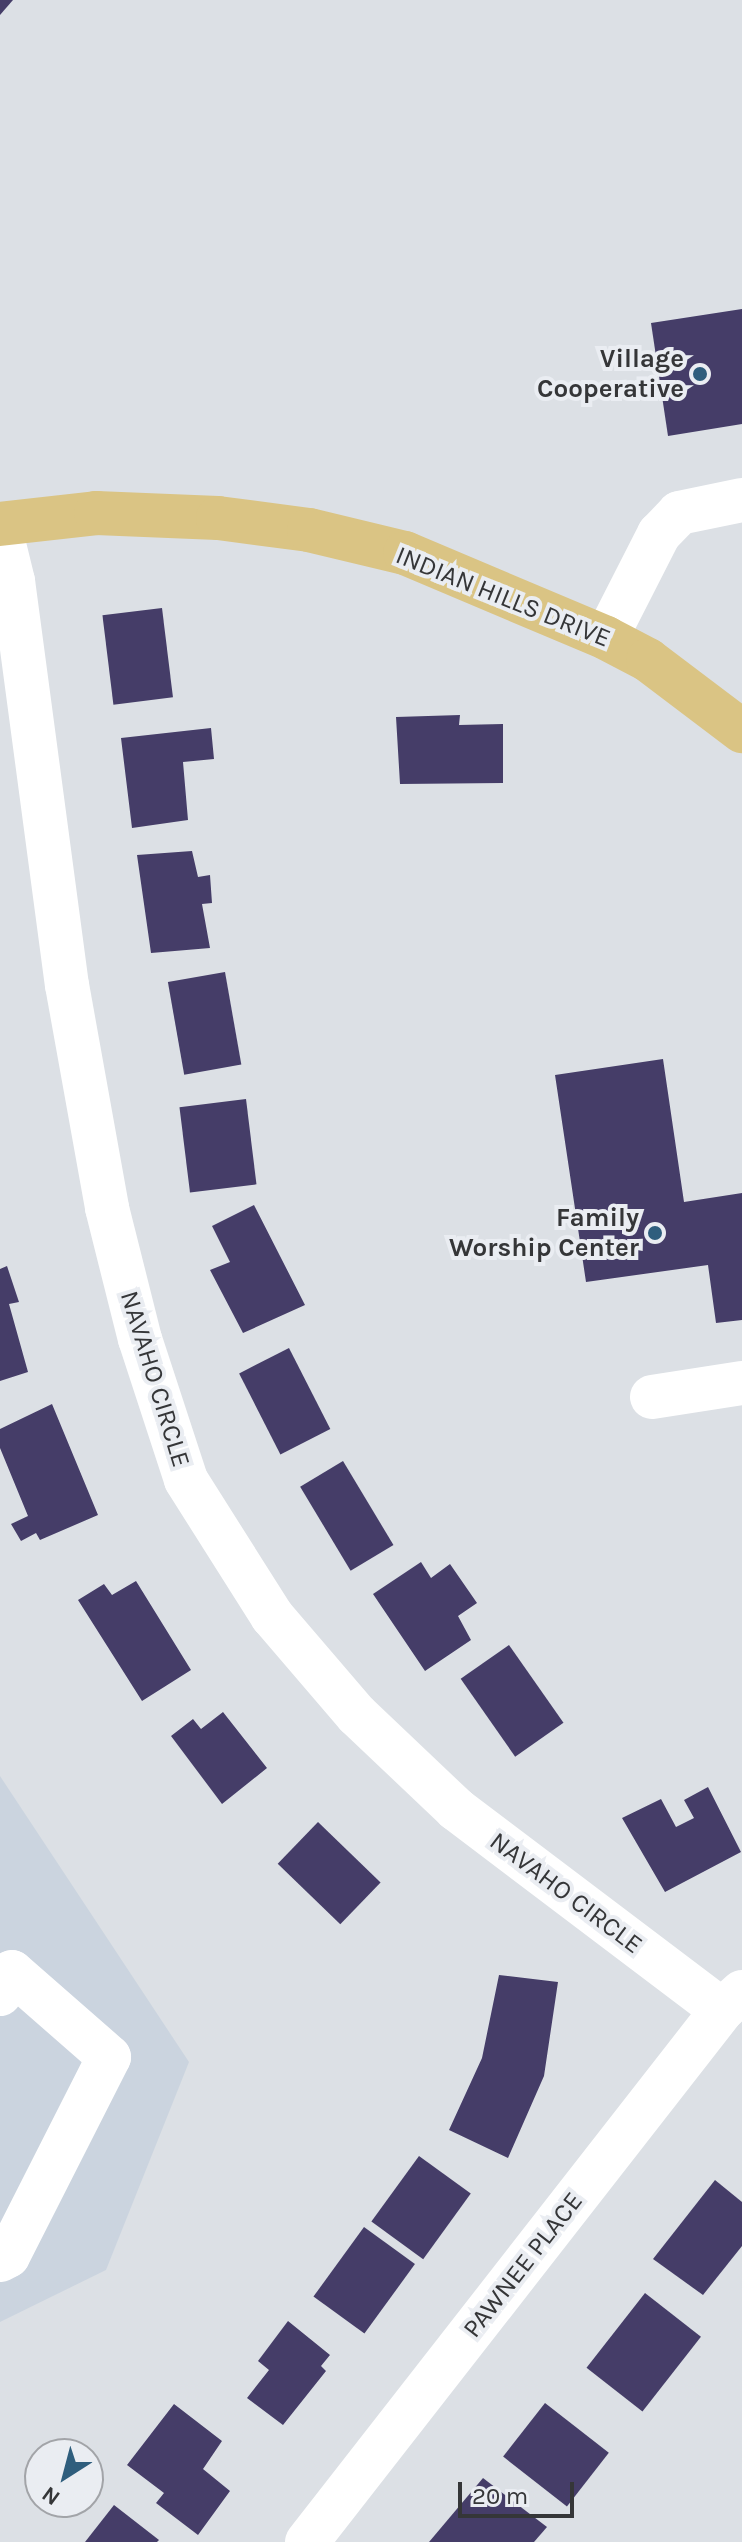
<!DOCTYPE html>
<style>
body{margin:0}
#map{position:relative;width:742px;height:2542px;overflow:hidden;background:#dce0e5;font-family:Karla,sans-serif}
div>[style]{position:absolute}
.built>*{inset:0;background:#cbd4df}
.building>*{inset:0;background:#453d68;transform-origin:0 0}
.minor>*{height:44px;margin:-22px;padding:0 22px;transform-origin:22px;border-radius:22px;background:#fff}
.major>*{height:44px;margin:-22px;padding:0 22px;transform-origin:22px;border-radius:22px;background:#dac484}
.dots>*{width:22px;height:22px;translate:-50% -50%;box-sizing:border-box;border:4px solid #eaedf2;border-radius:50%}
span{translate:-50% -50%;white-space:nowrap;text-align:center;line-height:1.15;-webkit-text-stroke:8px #eaedf2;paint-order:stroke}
.poi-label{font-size:26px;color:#353638;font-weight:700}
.right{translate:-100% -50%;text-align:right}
.street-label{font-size:26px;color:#353638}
.north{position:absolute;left:24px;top:2438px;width:80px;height:80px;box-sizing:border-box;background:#eaedf2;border:2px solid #a2a4a8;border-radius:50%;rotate:216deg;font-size:22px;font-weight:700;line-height:32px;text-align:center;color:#353638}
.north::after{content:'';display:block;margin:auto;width:28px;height:36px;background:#2f5e7d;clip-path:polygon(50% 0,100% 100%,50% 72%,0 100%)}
.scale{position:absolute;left:458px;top:2482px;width:116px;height:36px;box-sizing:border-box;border:4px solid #353638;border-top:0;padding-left:10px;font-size:24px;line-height:28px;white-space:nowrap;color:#353638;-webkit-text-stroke:6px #eaedf2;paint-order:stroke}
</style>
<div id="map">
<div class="built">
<div style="clip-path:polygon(0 1776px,189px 2062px,106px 2270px,0 2322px)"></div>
</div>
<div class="building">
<div style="clip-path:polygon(0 0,13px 0,0 15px)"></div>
<div style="clip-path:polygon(742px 309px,742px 424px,668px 436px,651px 323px)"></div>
<div style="left:162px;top:608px;width:90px;height:60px;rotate:83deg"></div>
<div style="clip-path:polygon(460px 715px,459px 725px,503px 724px,503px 783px,400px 784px,396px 717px)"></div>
<div style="clip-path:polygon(211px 728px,214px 759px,183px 762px,188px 820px,132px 828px,121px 738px)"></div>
<div style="clip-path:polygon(192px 851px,198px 877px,210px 875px,212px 903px,202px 904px,210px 948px,151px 953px,137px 855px)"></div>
<div style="left:225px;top:972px;width:94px;height:58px;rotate:80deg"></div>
<div style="clip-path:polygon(663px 1059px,684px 1202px,742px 1193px,742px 1320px,716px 1323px,708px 1265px,586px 1282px,555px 1075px)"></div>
<div style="left:246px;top:1099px;width:86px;height:67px;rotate:83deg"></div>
<div style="clip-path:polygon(254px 1205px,305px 1305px,243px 1333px,210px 1270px,230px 1262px,212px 1226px)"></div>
<div style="clip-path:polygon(7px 1266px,19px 1302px,9px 1304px,28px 1372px,0 1381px,0 1269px)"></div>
<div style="left:289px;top:1348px;width:91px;height:56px;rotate:63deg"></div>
<div style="clip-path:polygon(52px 1404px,98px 1515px,40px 1540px,36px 1533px,21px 1541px,11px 1524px,28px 1516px,0 1448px,0 1429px)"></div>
<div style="left:343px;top:1461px;width:98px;height:50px;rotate:59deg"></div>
<div style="clip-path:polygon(421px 1562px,431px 1578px,450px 1564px,477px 1603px,458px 1616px,471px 1640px,425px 1671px,373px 1594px)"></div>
<div style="clip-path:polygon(136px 1581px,191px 1670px,142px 1701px,78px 1600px,104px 1584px,112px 1595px)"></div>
<div style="left:509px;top:1645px;width:95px;height:59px;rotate:55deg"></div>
<div style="clip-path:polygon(223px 1712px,267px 1768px,222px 1804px,171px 1736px,193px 1719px,201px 1729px)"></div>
<div style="clip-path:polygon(708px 1787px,741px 1852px,665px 1892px,622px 1818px,661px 1799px,676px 1827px,694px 1818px,684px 1800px)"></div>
<div style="left:318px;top:1822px;width:87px;height:58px;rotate:44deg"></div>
<div style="clip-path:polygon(499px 1975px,558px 1982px,544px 2076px,508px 2158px,449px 2130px,482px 2058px)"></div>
<div style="left:419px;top:2156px;width:64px;height:81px;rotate:36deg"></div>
<div style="clip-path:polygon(715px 2180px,742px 2202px,742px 2246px,703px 2295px,653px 2259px)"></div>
<div style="left:364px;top:2227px;width:63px;height:86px;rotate:36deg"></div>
<div style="left:645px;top:2293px;width:71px;height:95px;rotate:38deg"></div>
<div style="clip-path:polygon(288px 2321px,330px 2355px,321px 2366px,326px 2371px,283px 2425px,247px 2398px,269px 2370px,258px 2361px)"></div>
<div style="left:545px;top:2403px;width:81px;height:68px;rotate:38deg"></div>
<div style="clip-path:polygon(174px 2404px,222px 2441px,203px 2469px,230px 2491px,198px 2535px,156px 2503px,164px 2493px,127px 2465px)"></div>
<div style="clip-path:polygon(483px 2478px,547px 2527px,534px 2542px,429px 2542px)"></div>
<div style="clip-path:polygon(114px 2505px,159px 2540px,157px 2542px,85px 2542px)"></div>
</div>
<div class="minor">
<div style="left:0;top:528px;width:55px;rotate:76.2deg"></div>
<div style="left:13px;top:581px;width:408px;rotate:82.4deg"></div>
<div style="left:67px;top:985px;width:227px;rotate:79.8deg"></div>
<div style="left:107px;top:1208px;width:135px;rotate:75.9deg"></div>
<div style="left:140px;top:1339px;width:148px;rotate:71.9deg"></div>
<div style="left:186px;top:1480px;width:161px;rotate:57.7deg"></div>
<div style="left:272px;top:1616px;width:130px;rotate:49.4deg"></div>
<div style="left:357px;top:1715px;width:137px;rotate:43.5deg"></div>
<div style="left:456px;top:1809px;width:333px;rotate:37.1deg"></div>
<div style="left:606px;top:638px;width:117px;rotate:-63deg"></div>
<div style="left:659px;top:534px;width:29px;rotate:-46deg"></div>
<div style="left:679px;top:513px;width:64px;rotate:-11.7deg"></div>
<div style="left:652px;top:1397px;width:91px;rotate:-8.8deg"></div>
<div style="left:0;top:1994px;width:25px;rotate:-61deg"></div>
<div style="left:12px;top:1972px;width:129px;rotate:41.2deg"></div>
<div style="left:109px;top:2057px;width:223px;rotate:116.9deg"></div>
<div style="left:8px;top:2256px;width:9px;rotate:153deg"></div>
<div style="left:307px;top:2542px;width:675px;rotate:-52.04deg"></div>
<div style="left:722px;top:2010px;width:27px;rotate:-42deg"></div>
</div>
<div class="major">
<div style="left:0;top:524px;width:97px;rotate:-6.5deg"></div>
<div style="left:96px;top:513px;width:122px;rotate:2.3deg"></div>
<div style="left:218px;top:518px;width:92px;rotate:7.5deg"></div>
<div style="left:309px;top:530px;width:99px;rotate:13.5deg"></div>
<div style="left:405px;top:553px;width:218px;rotate:22.9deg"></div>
<div style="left:606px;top:638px;width:47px;rotate:27.6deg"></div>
<div style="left:648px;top:660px;width:118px;rotate:37.1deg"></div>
</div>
<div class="dots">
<div style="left:700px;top:374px;background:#2f5e7d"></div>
<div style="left:655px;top:1233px;background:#2f5e7d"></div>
</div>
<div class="poi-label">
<span class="right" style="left:684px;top:374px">Village<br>Cooperative</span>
<span class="right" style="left:639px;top:1233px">Family<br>Worship Center</span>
</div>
<div class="street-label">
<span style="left:503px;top:597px;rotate:22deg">INDIAN HILLS DRIVE</span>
<span style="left:155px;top:1379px;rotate:73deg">NAVAHO CIRCLE</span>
<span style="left:566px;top:1893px;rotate:37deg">NAVAHO CIRCLE</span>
<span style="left:523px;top:2265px;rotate:-52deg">PAWNEE PLACE</span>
</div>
<div class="north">N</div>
<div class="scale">20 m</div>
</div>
